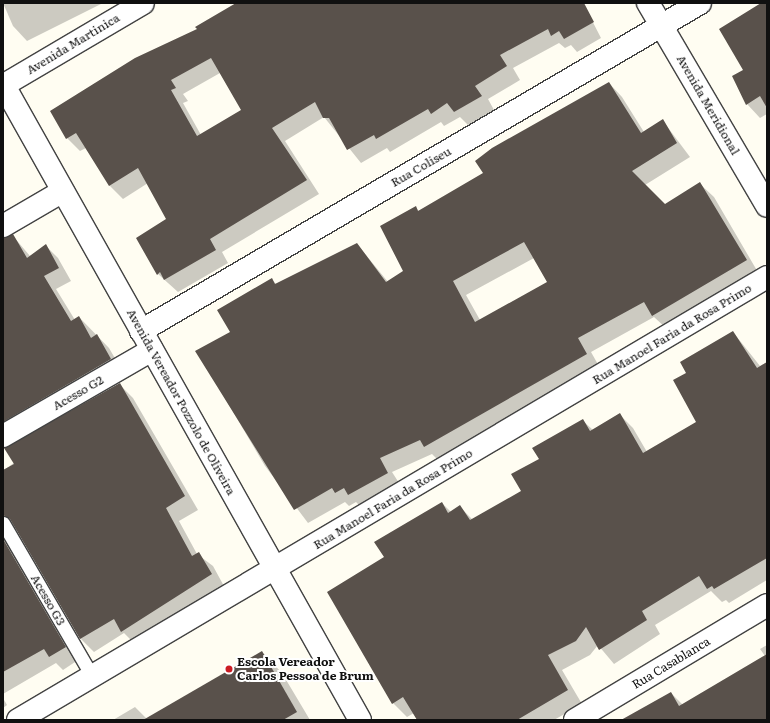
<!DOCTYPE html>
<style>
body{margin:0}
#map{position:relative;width:770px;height:723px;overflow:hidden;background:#fffdf2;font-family:Literata,serif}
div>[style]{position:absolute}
.shadow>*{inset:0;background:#0003}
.building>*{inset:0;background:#59514b}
.roads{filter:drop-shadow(1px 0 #434343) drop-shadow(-1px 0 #434343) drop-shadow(0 1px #434343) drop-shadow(0 -1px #434343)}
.lane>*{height:13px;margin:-6.5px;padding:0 6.5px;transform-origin:6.5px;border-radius:6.5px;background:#fff}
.street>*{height:22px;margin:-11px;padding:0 11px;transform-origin:11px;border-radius:11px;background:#fff}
.dots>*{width:11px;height:11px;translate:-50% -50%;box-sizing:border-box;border:2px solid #fff;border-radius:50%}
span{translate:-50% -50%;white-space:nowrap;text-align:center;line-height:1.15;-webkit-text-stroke:4px #fff;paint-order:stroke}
.street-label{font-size:12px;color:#101010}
.poi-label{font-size:12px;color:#101010;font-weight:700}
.left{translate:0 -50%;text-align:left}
.frame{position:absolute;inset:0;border:4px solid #101010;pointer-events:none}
</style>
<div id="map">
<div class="shadow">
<div style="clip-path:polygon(3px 3px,103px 3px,27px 41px,13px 26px)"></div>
<div style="clip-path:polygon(evenodd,238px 3px,583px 3px,601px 38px,577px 52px,571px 45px,565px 48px,559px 43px,513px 68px,520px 80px,488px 99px,494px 110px,468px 125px,460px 117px,444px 126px,441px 122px,390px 152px,387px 148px,361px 163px,324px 117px,285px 141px,319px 194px,222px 252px,228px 263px,178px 292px,158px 274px,168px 219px,148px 183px,123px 199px,110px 186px,86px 148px,80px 151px,67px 138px,198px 30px,238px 3px,220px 73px,242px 110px,201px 135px,183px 103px,188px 101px,183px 94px,220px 73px)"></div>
<div style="clip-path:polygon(763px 3px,767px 3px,767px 114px,760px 118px,747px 104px,745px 70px)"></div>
<div style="clip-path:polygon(evenodd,609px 83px,622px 97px,644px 132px,663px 121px,690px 157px,645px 185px,665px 205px,700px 184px,714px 197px,759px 274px,667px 329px,654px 317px,591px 352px,600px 368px,438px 460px,432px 454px,392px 472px,401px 486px,362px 508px,356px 502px,349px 506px,345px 502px,308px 523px,265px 466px,197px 351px,232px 333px,272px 280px,276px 284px,357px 244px,388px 282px,404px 272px,416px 208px,419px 211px,484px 174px,609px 83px,534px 258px,548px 283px,480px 320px,466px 295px,534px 258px)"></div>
<div style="clip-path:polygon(3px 214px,5px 239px,13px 236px,30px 256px,46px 246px,58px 258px,71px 281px,56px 289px,75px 320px,79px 317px,109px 348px,123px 372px,3px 436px)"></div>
<div style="clip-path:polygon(733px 332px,760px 366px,767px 362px,767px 580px,729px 603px,726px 600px,722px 602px,711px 591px,655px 625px,660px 634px,614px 664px,598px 645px,590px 655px,562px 670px,582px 704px,554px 720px,418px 720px,414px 713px,407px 717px,393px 703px,385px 558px,442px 503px,451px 512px,460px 507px,473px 520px,523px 491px,540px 459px,582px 420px,593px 430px,619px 414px,633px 428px,647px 452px,697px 422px,687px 373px)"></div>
<div style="clip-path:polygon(119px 384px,133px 398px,198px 510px,179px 521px,197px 554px,213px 566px,225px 588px,136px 645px,124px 633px,94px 652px,80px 638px,18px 530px,13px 529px,78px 660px,63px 670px,56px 663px,3px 694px,3px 471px)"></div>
<div style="clip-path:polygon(767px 645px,767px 720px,629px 720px,671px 693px,683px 705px,765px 656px,760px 649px)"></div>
<div style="clip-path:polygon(262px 652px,282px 673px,310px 720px,113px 720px,135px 707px,147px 719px)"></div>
<div style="clip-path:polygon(3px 698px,7px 705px,3px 708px)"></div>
</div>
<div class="building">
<div style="clip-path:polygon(evenodd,236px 3px,584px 3px,594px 22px,564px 39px,559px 31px,551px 36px,548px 29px,500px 55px,507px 66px,475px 86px,482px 96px,454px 112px,447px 103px,431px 114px,428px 109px,376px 139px,374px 135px,347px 150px,329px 118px,323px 118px,315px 102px,272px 128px,307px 180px,210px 239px,216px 250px,164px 280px,160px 272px,157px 275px,136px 238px,166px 219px,138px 168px,109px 186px,76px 133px,66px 139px,50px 111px,135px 58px,197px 29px,195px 27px,236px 3px,211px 58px,241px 110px,197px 136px,171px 90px,176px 88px,171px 80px,211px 58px)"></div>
<div style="clip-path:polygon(761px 3px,767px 3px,767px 108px,760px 96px,746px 105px,732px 76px,743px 70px,719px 29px)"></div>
<div style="clip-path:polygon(evenodd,609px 82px,641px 133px,663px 119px,677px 143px,632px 171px,665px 204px,700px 182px,747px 260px,652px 316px,644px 302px,578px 338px,587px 354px,424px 447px,420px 440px,380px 458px,388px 473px,348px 495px,344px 488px,335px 493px,332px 488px,294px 510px,195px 351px,230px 332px,217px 310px,272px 278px,275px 284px,357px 243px,386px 282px,403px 271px,380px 226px,416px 206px,418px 211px,483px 173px,475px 161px,492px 148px,609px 82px,524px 242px,547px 282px,475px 322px,453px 281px,524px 242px)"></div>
<div style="clip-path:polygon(13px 234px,27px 258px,46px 244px,59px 268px,44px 276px,71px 321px,79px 316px,91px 338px,97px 334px,111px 359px,3px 422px,3px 238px)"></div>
<div style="clip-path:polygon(733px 331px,757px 368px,767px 362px,767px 558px,714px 589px,712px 586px,707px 589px,699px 576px,642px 611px,647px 620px,599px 650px,586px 627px,576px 641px,548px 655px,568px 690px,517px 720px,417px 720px,403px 697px,392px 704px,327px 592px,384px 557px,374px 542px,442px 502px,448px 513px,460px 505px,470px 520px,521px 491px,511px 474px,539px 459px,532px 448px,583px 419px,590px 431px,620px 413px,643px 453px,696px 422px,673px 380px,686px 373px,680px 362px)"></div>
<div style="clip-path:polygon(120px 383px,185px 496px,166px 508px,192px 556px,199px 552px,212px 574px,121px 632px,114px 619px,80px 639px,10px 519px,3px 515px,3px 470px,14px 464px,4px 448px)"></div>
<div style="clip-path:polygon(3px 539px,66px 647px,49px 657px,44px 649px,3px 672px)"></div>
<div style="clip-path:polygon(262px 651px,297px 712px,283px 720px,143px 720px)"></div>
<div style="clip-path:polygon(767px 654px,767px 720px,621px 720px,671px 692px,679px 706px)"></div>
</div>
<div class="roads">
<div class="lane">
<div style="left:3px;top:523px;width:177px;rotate:59.8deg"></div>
</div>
<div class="street">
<div style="left:648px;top:3px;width:235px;rotate:59.6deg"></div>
<div style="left:3px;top:84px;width:729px;rotate:60.69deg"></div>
<div style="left:4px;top:85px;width:161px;rotate:-30.5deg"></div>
<div style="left:3px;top:226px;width:69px;rotate:-30.3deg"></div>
<div style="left:141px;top:331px;width:648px;rotate:-30.4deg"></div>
<div style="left:3px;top:436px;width:172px;rotate:-30deg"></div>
<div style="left:18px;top:720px;width:870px;rotate:-30.6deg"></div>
<div style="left:575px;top:720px;width:224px;rotate:-30.9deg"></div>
</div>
</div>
<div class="dots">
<div style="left:229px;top:669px;background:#cb1c23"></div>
</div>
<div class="street-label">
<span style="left:73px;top:44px;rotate:-31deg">Avenida Martinica</span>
<span style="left:708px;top:105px;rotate:60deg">Avenida Meridional</span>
<span style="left:421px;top:167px;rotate:-30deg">Rua Coliseu</span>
<span style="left:672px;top:334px;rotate:-31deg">Rua Manoel Faria da Rosa Primo</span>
<span style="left:78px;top:393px;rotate:-30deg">Acesso G2</span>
<span style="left:181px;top:402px;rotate:61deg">Avenida Vereador Pozzolo de Oliveira</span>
<span style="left:393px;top:499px;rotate:-31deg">Rua Manoel Faria da Rosa Primo</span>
<span style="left:48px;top:600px;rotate:60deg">Acesso G3</span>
<span style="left:671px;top:663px;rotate:-31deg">Rua Casablanca</span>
</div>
<div class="poi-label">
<span class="left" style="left:237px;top:669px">Escola Vereador<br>Carlos Pessoa de Brum</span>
</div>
<div class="frame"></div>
</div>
